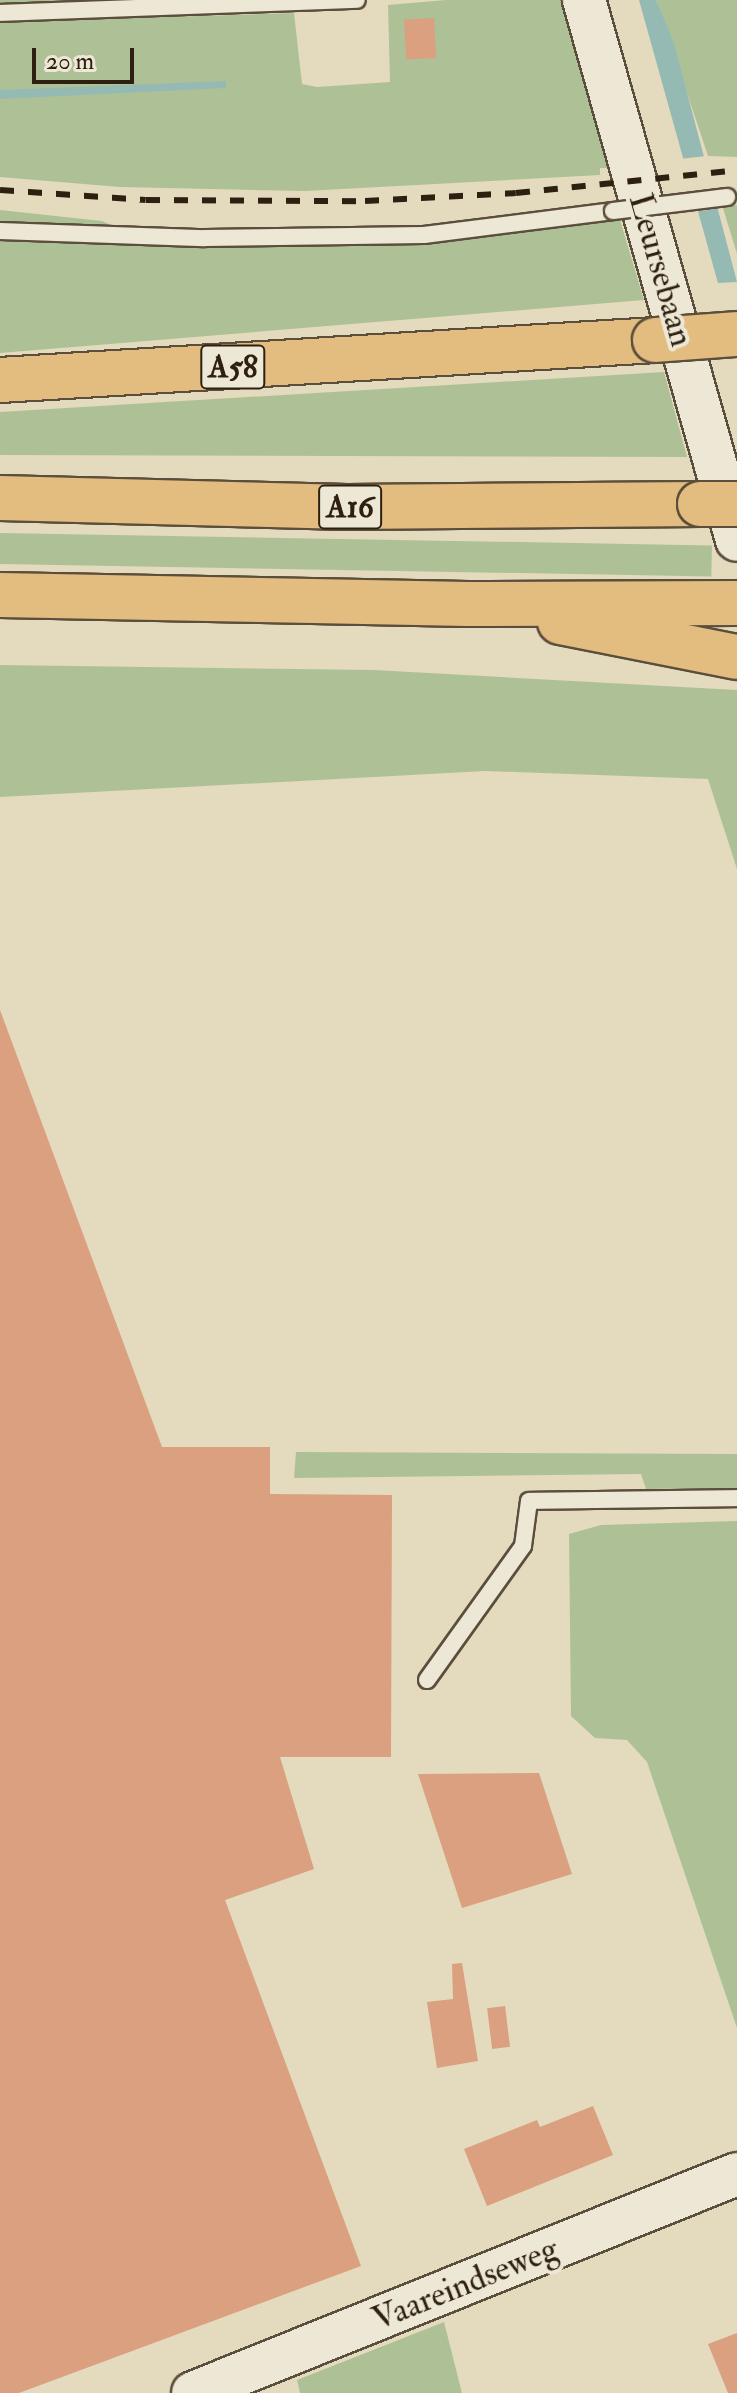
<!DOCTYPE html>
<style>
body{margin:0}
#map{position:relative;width:737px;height:2393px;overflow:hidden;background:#e4dabe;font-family:"IM FELL Double Pica",serif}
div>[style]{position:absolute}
.green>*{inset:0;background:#aec196;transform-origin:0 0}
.water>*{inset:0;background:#95bab3}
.pier>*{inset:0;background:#e4dabe}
.building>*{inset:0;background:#daa07f;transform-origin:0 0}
.roads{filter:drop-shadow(2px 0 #5c4e3c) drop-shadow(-2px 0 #5c4e3c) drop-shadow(0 2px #5c4e3c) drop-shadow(0 -2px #5c4e3c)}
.service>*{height:16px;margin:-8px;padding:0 8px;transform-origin:8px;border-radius:8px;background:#ede7d5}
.tertiary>*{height:42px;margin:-21px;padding:0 21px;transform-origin:21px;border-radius:21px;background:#ede7d5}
.motorway>*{height:44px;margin:-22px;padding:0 22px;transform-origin:22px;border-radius:22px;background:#e2bd7f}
.rail>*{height:6px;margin-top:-3px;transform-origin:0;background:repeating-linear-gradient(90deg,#2e2010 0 14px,transparent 0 28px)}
.bridges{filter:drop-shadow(2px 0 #5c4e3c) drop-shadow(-2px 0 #5c4e3c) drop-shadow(0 2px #5c4e3c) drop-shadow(0 -2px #5c4e3c)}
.service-bridge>*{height:16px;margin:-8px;padding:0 8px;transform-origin:8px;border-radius:8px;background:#ede7d5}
.motorway-bridge>*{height:44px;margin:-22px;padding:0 22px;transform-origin:22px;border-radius:22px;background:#e2bd7f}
span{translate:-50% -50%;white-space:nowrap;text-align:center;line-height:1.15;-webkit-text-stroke:8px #ede7d5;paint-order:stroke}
.shield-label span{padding:2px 6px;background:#ede7d5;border:2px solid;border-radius:6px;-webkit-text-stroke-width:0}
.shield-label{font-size:32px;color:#2e2010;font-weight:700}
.street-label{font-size:34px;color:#2e2010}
.scale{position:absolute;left:32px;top:48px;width:102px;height:36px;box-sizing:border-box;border:4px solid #2e2010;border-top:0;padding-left:10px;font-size:24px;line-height:28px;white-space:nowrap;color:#2e2010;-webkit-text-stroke:6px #ede7d5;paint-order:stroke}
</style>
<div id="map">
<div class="green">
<div style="clip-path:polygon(0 0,146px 0,0 4px)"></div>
<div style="clip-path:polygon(446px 0,560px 0,608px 168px,600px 168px,600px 175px,305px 191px,120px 187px,0 177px,0 22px,294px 13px,302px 84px,317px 87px,390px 82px,388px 5px)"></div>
<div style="clip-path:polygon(656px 0,737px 0,737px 157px,708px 156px)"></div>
<div style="clip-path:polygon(737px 205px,737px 254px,723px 208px)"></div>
<div style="clip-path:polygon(0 210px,102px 221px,120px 229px,0 224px)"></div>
<div style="clip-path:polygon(614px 218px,620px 220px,644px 300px,0 353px,0 238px,423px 242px)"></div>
<div style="clip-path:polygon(664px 372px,687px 457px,0 455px,0 412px)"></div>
<div style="left:0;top:533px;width:712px;height:31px;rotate:1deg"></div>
<div style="clip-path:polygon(0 665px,374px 670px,737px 690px,737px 869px,708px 779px,485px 771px,0 797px)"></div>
<div style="clip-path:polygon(296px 1452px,737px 1454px,737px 1488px,646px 1489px,641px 1474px,294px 1478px)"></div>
<div style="clip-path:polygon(737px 1521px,737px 2028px,647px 1762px,627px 1740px,595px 1738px,571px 1716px,569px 1534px,601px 1525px)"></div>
<div style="clip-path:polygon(444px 2322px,462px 2393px,300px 2393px,297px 2380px)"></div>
</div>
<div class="water">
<div style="clip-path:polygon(639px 0,656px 0,674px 43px,737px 282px,718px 283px)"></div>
<div style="clip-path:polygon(226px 81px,226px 88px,0 99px,0 90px)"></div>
</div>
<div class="pier">
<div style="clip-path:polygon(707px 156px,721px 208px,694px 212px,679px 159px)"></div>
</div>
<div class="building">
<div style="left:434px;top:18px;width:40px;height:30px;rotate:87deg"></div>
<div style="clip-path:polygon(0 1010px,162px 1447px,270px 1447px,270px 1494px,392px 1495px,391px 1757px,280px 1757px,314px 1869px,225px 1900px,361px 2266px,19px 2393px,0 2393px)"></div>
<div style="clip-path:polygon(539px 1773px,572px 1874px,462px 1908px,418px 1774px)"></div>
<div style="clip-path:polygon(462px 1963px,478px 2061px,437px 2068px,427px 2002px,453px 1999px,452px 1964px)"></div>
<div style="left:505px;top:2006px;width:41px;height:18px;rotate:83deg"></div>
<div style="clip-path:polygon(593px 2106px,613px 2155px,487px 2206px,464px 2149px,537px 2120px,540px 2127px)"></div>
<div style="clip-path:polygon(737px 2333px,737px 2393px,728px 2393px,708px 2344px)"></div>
</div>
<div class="roads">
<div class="service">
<div style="left:0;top:13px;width:357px;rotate:-2.1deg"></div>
<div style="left:0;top:231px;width:205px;rotate:2deg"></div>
<div style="left:205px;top:238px;width:219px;rotate:-0.8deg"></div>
<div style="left:424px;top:235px;width:191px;rotate:-7.2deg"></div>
<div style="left:427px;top:1680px;width:165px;rotate:-54.4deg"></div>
<div style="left:523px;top:1546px;width:45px;rotate:-82.4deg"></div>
<div style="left:529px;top:1501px;width:208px;rotate:-0.8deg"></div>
</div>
<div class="tertiary">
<div style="left:584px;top:0;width:561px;rotate:74.18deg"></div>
<div style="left:193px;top:2393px;width:586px;rotate:-21.93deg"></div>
</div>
<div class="motorway">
<div style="left:0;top:380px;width:656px;rotate:-3.49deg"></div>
<div style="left:0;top:498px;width:347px;rotate:1.5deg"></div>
<div style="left:347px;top:507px;width:353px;rotate:-0.5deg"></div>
<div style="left:0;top:595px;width:468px;rotate:1.1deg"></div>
<div style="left:468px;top:604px;width:269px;rotate:-0.2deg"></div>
<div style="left:560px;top:622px;width:180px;rotate:11.2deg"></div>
</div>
</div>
<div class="rail">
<div style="left:0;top:190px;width:146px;rotate:3.9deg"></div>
<div style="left:146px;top:200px;width:219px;rotate:0.3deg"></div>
<div style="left:365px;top:201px;width:151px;rotate:-3deg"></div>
<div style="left:516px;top:193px;width:222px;rotate:-5.9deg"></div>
</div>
<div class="bridges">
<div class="service-bridge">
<div style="left:613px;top:211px;width:115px;rotate:-7deg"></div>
</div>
<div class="motorway-bridge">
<div style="left:655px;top:340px;width:82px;rotate:-4.2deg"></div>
<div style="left:700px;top:504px;width:37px"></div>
</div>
</div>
<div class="shield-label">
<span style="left:233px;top:367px">A58</span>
<span style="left:350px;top:507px">A16</span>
</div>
<div class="street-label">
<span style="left:661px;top:270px;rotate:74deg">Leursebaan</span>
<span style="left:465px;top:2284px;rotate:-22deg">Vaareindseweg</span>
</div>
<div class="scale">20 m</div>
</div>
